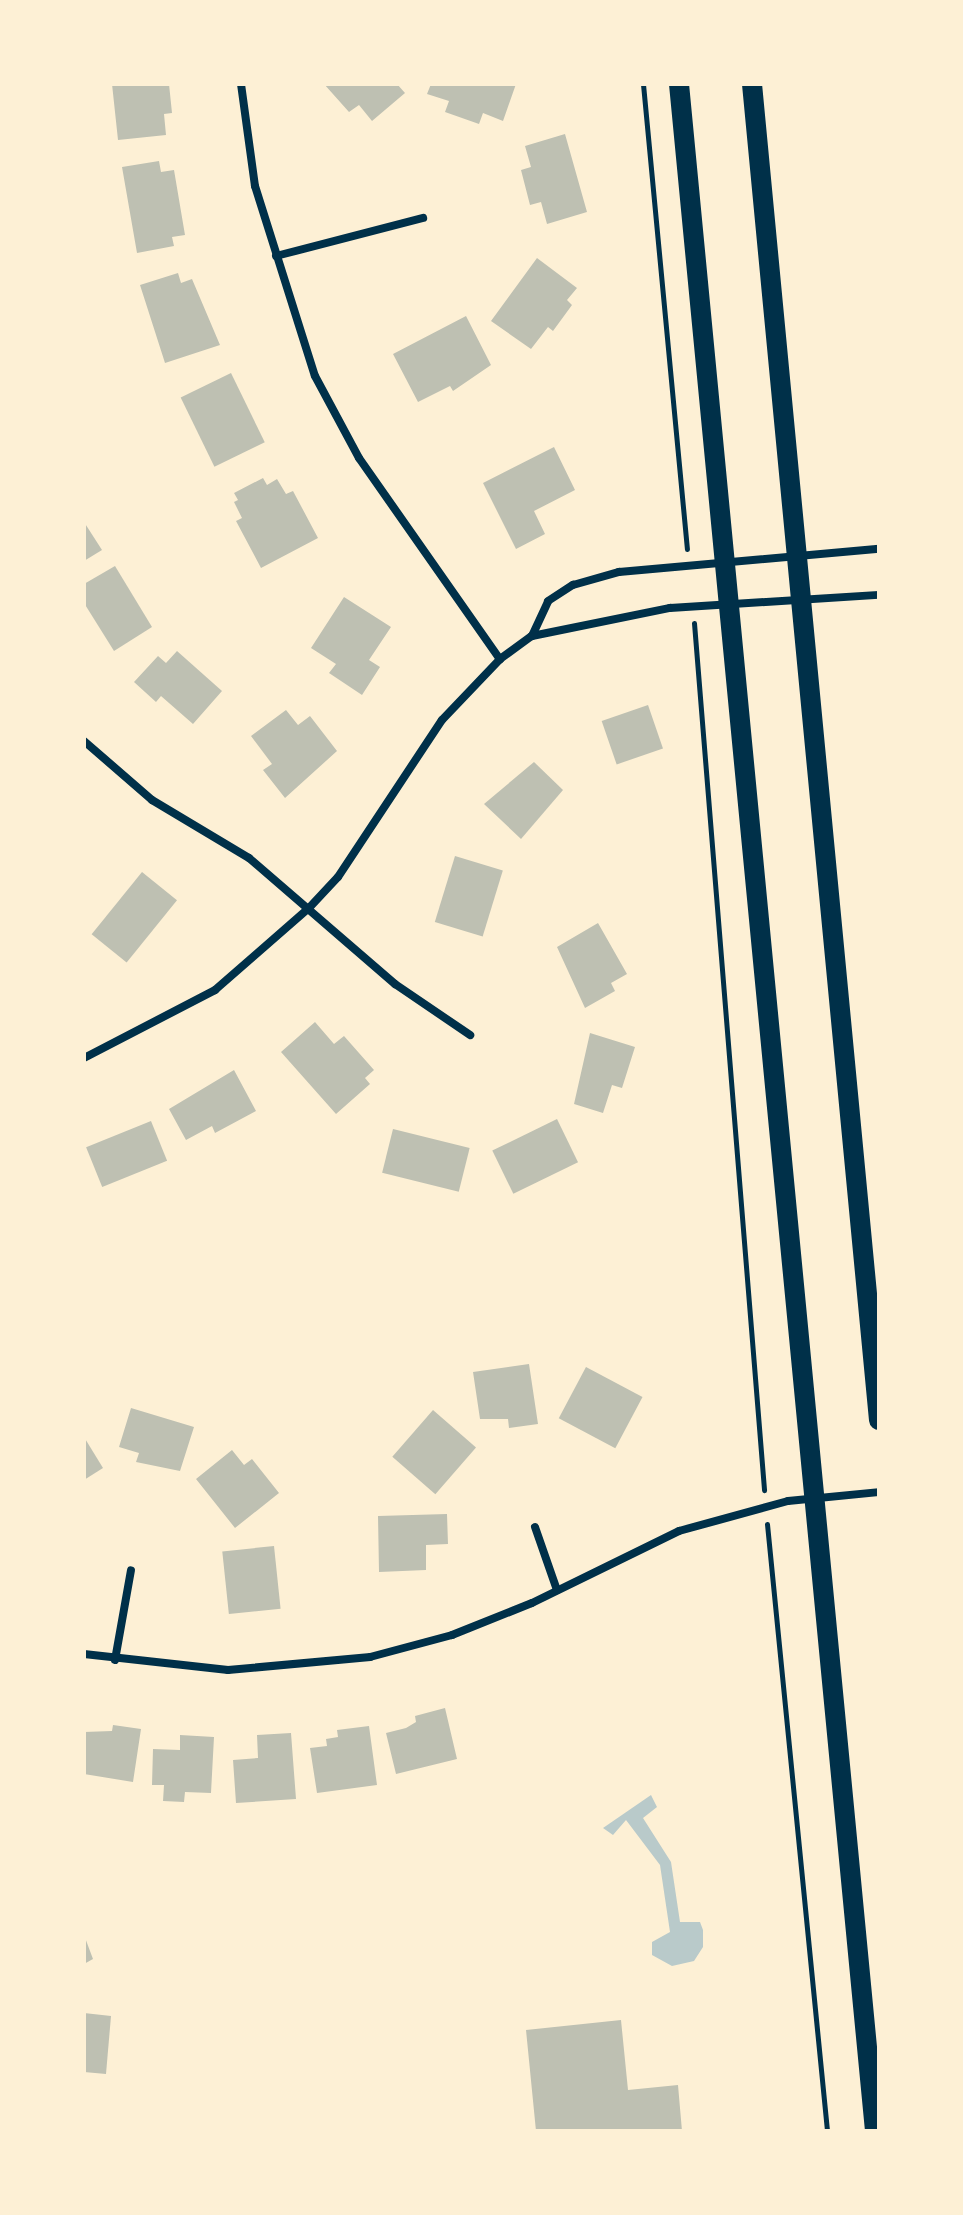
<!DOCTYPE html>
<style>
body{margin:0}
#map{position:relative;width:963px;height:2215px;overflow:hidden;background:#fdf0d5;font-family:"Titillium Web",sans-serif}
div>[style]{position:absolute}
.green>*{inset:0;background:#b9caca}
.building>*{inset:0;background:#bec0b2;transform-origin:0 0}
.path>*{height:5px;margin:-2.5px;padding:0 2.5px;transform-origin:2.5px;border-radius:2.5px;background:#003049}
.minor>*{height:8px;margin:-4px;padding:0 4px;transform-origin:4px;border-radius:4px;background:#003049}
.primary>*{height:20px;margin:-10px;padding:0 10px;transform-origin:10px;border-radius:10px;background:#003049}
span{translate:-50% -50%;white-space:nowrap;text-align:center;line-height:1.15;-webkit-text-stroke:7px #fdf0d5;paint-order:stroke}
.frame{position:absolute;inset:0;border:86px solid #fdf0d5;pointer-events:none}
</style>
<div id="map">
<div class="green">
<div style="clip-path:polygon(651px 1795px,657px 1807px,643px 1818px,671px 1862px,680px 1922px,700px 1922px,703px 1930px,703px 1947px,694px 1961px,672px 1966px,652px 1955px,652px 1942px,670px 1932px,660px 1865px,626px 1820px,613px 1835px,603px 1828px)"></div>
</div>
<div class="building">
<div style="clip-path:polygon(112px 84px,169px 84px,172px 113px,164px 114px,166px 135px,118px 140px)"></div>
<div style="clip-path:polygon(324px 84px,397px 84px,405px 93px,372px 121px,359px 105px,349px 112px)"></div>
<div style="clip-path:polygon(431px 84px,516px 84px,503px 121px,483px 113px,479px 124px,445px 112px,449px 101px,427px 94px)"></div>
<div style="clip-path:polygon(565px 134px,587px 212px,547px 224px,541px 202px,530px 205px,521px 170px,531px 167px,525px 146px)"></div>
<div style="clip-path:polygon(159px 161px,161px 172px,174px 170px,185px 235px,172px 237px,174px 246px,137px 253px,122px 167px)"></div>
<div style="clip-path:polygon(537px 258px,577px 288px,567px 300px,572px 305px,553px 331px,548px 327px,531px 349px,491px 321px)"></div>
<div style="clip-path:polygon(178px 273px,181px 283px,192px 279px,220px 345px,165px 363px,140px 285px)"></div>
<div style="clip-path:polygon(466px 316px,491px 365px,453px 391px,450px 386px,418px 402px,393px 354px)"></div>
<div style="left:231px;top:373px;width:77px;height:56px;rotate:64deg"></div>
<div style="clip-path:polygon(554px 447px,575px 490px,534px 511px,545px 534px,516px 549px,483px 483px)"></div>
<div style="clip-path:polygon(263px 478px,267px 485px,277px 479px,286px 494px,293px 491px,318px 538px,261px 568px,236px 521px,242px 518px,234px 502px,238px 500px,234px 493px)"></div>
<div style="clip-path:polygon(84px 522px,102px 550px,84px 561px)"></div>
<div style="clip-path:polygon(115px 566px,152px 627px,114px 651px,84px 603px,84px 584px)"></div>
<div style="clip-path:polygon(344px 597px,391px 627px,369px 660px,380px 667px,362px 695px,329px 673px,336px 664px,311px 648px)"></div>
<div style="clip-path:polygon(177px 651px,222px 691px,193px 724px,161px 696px,156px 702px,134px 682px,158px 656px,166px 663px)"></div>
<div style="left:648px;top:705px;width:46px;height:49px;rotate:71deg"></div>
<div style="clip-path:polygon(286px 710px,298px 725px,310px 716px,337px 751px,285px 798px,263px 770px,272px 764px,251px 736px)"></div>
<div style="clip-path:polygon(534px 762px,563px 790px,521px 839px,484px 804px)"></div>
<div style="left:455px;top:856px;width:50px;height:69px;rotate:17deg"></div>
<div style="left:142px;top:872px;width:45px;height:80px;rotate:39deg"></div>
<div style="clip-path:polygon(598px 923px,627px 974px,611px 983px,615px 991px,585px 1008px,557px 947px)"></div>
<div style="clip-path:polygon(315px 1022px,334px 1044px,344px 1036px,374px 1070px,365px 1078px,370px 1084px,336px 1114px,281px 1052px)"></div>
<div style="clip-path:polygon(590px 1033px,635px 1047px,622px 1088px,612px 1085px,603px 1113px,574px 1104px)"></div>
<div style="clip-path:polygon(234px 1070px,256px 1111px,215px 1133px,212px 1126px,186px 1140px,169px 1109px)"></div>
<div style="left:557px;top:1119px;width:48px;height:72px;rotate:64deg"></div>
<div style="left:151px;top:1121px;width:43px;height:70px;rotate:68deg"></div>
<div style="left:393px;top:1129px;width:79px;height:45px;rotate:14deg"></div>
<div style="clip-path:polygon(529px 1364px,538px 1424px,509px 1428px,508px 1419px,480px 1419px,473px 1372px)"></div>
<div style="left:586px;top:1367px;width:64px;height:58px;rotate:28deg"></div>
<div style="clip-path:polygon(131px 1408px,194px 1427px,180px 1471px,136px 1462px,139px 1453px,119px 1447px)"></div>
<div style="left:433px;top:1410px;width:57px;height:62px;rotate:41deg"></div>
<div style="clip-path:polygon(84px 1437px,103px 1468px,84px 1480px)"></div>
<div style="clip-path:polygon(232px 1450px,244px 1465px,252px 1459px,279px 1493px,235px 1528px,196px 1479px)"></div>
<div style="clip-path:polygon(447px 1514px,448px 1544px,426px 1545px,426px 1570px,379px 1572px,378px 1516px)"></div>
<div style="left:274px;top:1546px;width:63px;height:52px;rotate:84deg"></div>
<div style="clip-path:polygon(445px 1708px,457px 1759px,396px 1774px,386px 1733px,406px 1728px,416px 1722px,415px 1716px)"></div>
<div style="clip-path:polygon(113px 1725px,141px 1729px,133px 1782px,84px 1774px,84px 1732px,112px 1731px)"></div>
<div style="clip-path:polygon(369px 1726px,377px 1785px,317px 1793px,310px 1748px,327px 1746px,326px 1739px,338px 1737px,337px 1730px)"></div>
<div style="clip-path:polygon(291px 1733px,296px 1799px,236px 1803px,233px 1760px,258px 1758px,257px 1735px)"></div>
<div style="clip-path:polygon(180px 1735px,214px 1737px,211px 1793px,185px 1792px,184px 1802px,163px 1801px,164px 1785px,152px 1785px,153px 1749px,180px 1750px)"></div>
<div style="clip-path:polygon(84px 1935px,93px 1959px,84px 1964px)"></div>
<div style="clip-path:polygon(84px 2013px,111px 2016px,106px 2074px,84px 2072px)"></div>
<div style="clip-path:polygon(621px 2020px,628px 2090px,678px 2085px,682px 2131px,536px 2131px,526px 2030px)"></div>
</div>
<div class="path">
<div style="left:643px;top:84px;width:467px;rotate:84.6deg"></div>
<div style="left:694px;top:623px;width:870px;rotate:85.38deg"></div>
<div style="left:767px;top:1524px;width:610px;rotate:84.35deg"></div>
</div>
<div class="minor">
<div style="left:241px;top:84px;width:103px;rotate:82.2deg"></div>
<div style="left:255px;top:186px;width:199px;rotate:72.5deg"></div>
<div style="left:315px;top:376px;width:93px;rotate:61.8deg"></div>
<div style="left:359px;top:458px;width:246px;rotate:55deg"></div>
<div style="left:276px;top:256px;width:152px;rotate:-14.5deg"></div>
<div style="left:532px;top:636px;width:141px;rotate:-11.5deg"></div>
<div style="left:670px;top:608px;width:209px;rotate:-3.6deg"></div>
<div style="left:84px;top:741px;width:90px;rotate:40.9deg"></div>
<div style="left:152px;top:800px;width:113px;rotate:30.9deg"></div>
<div style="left:249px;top:858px;width:193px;rotate:40.8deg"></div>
<div style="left:395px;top:984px;width:91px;rotate:34.2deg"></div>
<div style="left:84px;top:1058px;width:148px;rotate:-27.4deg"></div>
<div style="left:215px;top:990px;width:125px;rotate:-41.1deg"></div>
<div style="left:309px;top:908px;width:42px;rotate:-46.9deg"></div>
<div style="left:338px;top:877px;width:188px;rotate:-56.5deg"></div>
<div style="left:442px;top:720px;width:84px;rotate:-46.4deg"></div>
<div style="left:500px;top:659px;width:39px;rotate:-36deg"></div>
<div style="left:532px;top:636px;width:38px;rotate:-65deg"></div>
<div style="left:548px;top:601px;width:30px;rotate:-33deg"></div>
<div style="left:573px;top:585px;width:48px;rotate:-15.8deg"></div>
<div style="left:619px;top:572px;width:261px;rotate:-5.1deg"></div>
<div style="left:535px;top:1527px;width:67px;rotate:70.8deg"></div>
<div style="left:84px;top:1654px;width:145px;rotate:6.3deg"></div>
<div style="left:228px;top:1670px;width:143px;rotate:-5.2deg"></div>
<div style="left:370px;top:1657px;width:85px;rotate:-15deg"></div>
<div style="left:452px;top:1635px;width:86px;rotate:-21.8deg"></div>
<div style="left:532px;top:1603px;width:164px;rotate:-26.1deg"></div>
<div style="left:679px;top:1531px;width:113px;rotate:-15.4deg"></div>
<div style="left:788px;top:1501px;width:91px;rotate:-5.6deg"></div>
<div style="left:115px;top:1660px;width:91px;rotate:-79.9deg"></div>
</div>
<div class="primary">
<div style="left:679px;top:84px;width:2056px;rotate:84.53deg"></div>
<div style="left:752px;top:84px;width:1342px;rotate:84.57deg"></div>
</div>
<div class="frame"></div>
</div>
